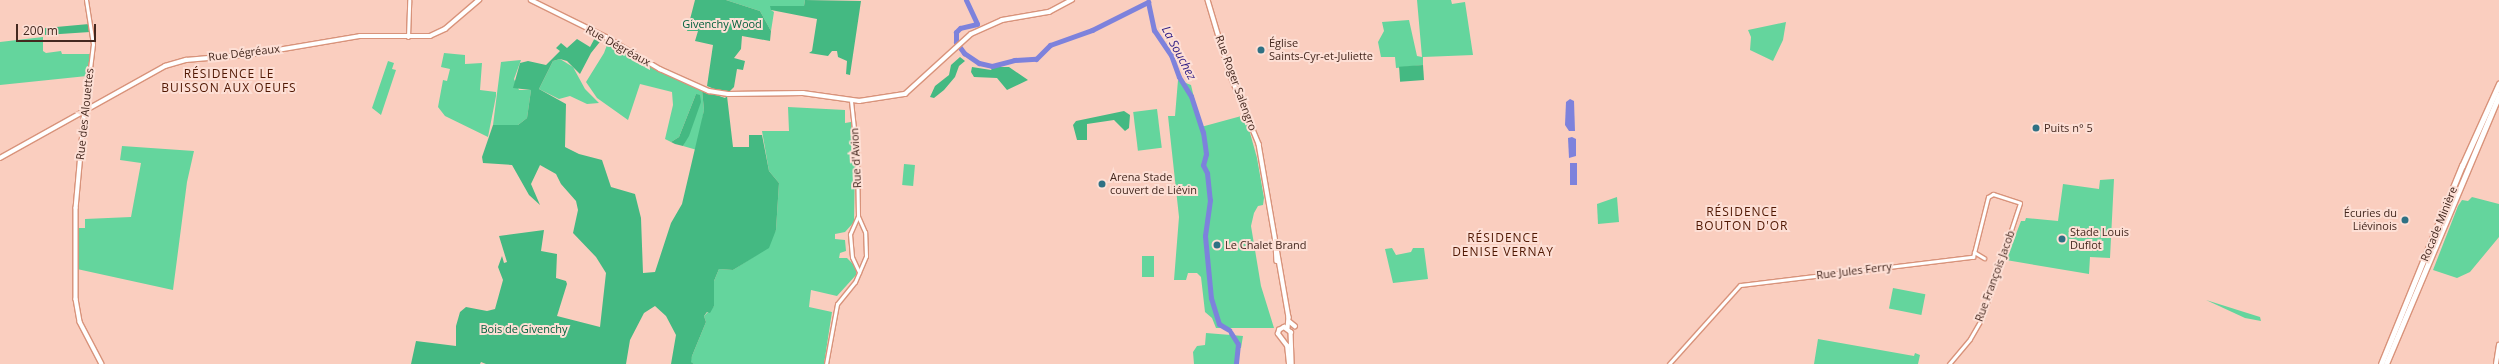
<!DOCTYPE html>
<meta charset="utf-8">
<style>
body{margin:0}
#map{position:relative;width:2499px;height:364px;overflow:hidden;background:#facebf;font-family:"Open Sans",sans-serif}
div>[style]{position:absolute}
.green>*{inset:0;background:#64d59d;transform-origin:0 0}
.forest>*{inset:0;background:#44b982;transform-origin:0 0}
.water>*{inset:0;background:#7d82dc;transform-origin:0 0}
.river>*{height:5px;margin:-2.5px;padding:0 2.5px;transform-origin:2.5px;border-radius:2.5px;background:#7d82dc}
.roads{filter:drop-shadow(1px 0 #d8937b) drop-shadow(-1px 0 #d8937b) drop-shadow(0 1px #d8937b) drop-shadow(0 -1px #d8937b)}
.tertiary>*{height:3px;margin:-1.5px;padding:0 1.5px;transform-origin:1.5px;border-radius:1.5px;background:#fff}
.secondary>*{height:3.5px;margin:-1.75px;padding:0 1.75px;transform-origin:1.75px;border-radius:1.75px;background:#fff}
.motorway>*{height:4.5px;margin:-2.25px;padding:0 2.25px;transform-origin:2.25px;border-radius:2.25px;background:#fff}
.dots>*{width:11px;height:11px;translate:-50% -50%;box-sizing:border-box;border:2px solid #fddfd5;border-radius:50%}
span{translate:-50% -50%;white-space:nowrap;text-align:center;line-height:1.15;-webkit-text-stroke:4px #fddfd5;paint-order:stroke}
.park-label{font-size:11px;color:#02603d}
.poi-label{font-size:11px;color:#44281f}
.left{translate:0 -50%;text-align:left}
.right{translate:-100% -50%;text-align:right}
.street-label{font-size:11px;color:#44281f}
.water-label{font-size:12px;color:#2a1983;font-style:italic}
.neighbourhood-label{font-size:12px;color:#501702;letter-spacing:1px}
.scale{position:absolute;left:16px;top:24px;width:80px;height:18px;box-sizing:border-box;border:2px solid #44281f;border-top:0;padding-left:5px;font-size:12px;line-height:14px;white-space:nowrap;color:#44281f;-webkit-text-stroke:3px #fddfd5;paint-order:stroke}
</style>
<div id="map">
<div class="green">
<div style="clip-path:polygon(726px 0,805px 0,804px 6px,776px 6px,771px 10px,774px 12px,771px 31px,760px 11px)"></div>
<div style="clip-path:polygon(1417px 0,1451px 0,1452px 4px,1465px 2px,1473px 55px,1423px 57px,1423px 65px,1396px 68px,1395px 57px,1381px 57px,1378px 42px,1384px 31px,1382px 22px,1409px 20px,1417px 56px,1422px 57px)"></div>
<div style="clip-path:polygon(1786px 22px,1783px 40px,1773px 61px,1750px 50px,1751px 37px,1748px 30px)"></div>
<div style="clip-path:polygon(43px 37px,43px 51px,46px 53px,61px 51px,62px 54px,90px 54px,87px 76px,0 85px,0 42px)"></div>
<div style="clip-path:polygon(605px 39px,658px 70px,702px 90px,704px 110px,697px 150px,683px 146px,691px 129px,696px 94px,679px 137px,671px 142px,665px 139px,673px 105px,672px 92px,640px 84px,628px 120px,597px 98px,586px 82px,604px 53px,607px 45px,604px 43px)"></div>
<div style="clip-path:polygon(444px 53px,465px 55px,465px 64px,482px 63px,480px 90px,496px 92px,496px 96px,488px 137px,445px 116px,438px 107px,443px 80px,447px 81px,450px 69px,441px 67px)"></div>
<div style="clip-path:polygon(560px 59px,573px 67px,585px 89px,599px 103px,587px 104px,570px 96px,559px 99px,539px 89px,553px 61px)"></div>
<div style="clip-path:polygon(521px 60px,514px 79px,519px 90px,531px 90px,527px 118px,518px 125px,493px 125px,501px 62px)"></div>
<div style="clip-path:polygon(388px 61px,394px 63px,392px 69px,396px 70px,381px 115px,372px 108px)"></div>
<div style="clip-path:polygon(1178px 80px,1191px 85px,1201px 127px,1245px 115px,1257px 158px,1264px 198px,1263px 205px,1258px 206px,1254px 213px,1251px 226px,1261px 286px,1274px 328px,1216px 328px,1212px 318px,1205px 312px,1201px 277px,1197px 273px,1188px 273px,1186px 280px,1174px 280px,1179px 217px,1168px 116px,1175px 116px)"></div>
<div style="clip-path:polygon(788px 107px,845px 110px,845px 123px,851px 122px,855px 163px,854px 222px,845px 232px,835px 234px,835px 239px,845px 240px,846px 251px,840px 253px,839px 258px,847px 258px,856px 267px,856px 275px,837px 296px,811px 290px,809px 307px,832px 312px,824px 364px,694px 364px,690px 362px,692px 356px,706px 322px,704px 316px,714px 306px,714px 281px,719px 269px,733px 270px,761px 252px,776px 230px,779px 183px,769px 171px,762px 131px,789px 131px)"></div>
<div style="left:1157px;top:109px;width:39px;height:24px;rotate:83deg"></div>
<div style="clip-path:polygon(122px 146px,194px 151px,187px 182px,173px 290px,77px 269px,78px 228px,85px 228px,85px 219px,131px 217px,141px 163px,120px 160px)"></div>
<div style="left:904px;top:164px;width:11px;height:21px;rotate:5deg"></div>
<div style="clip-path:polygon(2114px 179px,2110px 258px,2090px 257px,2089px 274px,2006px 260px,2021px 221px,2025px 221px,2026px 218px,2058px 221px,2063px 184px,2099px 189px,2100px 180px)"></div>
<div style="clip-path:polygon(1617px 197px,1619px 222px,1598px 224px,1597px 204px)"></div>
<div style="clip-path:polygon(2472px 197px,2499px 204px,2499px 237px,2470px 272px,2457px 278px,2433px 270px,2458px 206px,2462px 200px,2468px 201px)"></div>
<div style="clip-path:polygon(1392px 248px,1396px 255px,1411px 252px,1413px 248px,1424px 248px,1428px 279px,1393px 283px,1385px 249px)"></div>
<div style="left:1142px;top:256px;width:12px;height:21px"></div>
<div style="left:1893px;top:288px;width:33px;height:21px;rotate:11deg"></div>
<div style="clip-path:polygon(2206px 300px,2260px 317px,2261px 321px,2245px 318px)"></div>
<div style="clip-path:polygon(1206px 333px,1243px 336px,1241px 348px,1238px 348px,1236px 364px,1194px 364px,1193px 352px,1197px 346px,1205px 345px)"></div>
<div style="clip-path:polygon(1818px 339px,1914px 356px,1915px 353px,1920px 355px,1918px 364px,1814px 364px)"></div>
</div>
<div class="forest">
<div style="clip-path:polygon(695px 0,726px 0,760px 11px,771px 31px,770px 41px,742px 36px,741px 49px,734px 58px,745px 61px,743px 70px,737px 69px,734px 87px,730px 91px,719px 91px,707px 86px,713px 45px,695px 41px,698px 31px,687px 31px)"></div>
<div style="clip-path:polygon(805px 0,861px 1px,850px 75px,846px 74px,847px 61px,838px 57px,837px 51px,832px 51px,828px 56px,809px 53px,812px 51px,817px 19px,771px 10px,770px 6px,804px 6px)"></div>
<div style="clip-path:polygon(89px 24px,90px 32px,45px 35px,45px 28px)"></div>
<div style="clip-path:polygon(597px 34px,603px 38px,591px 53px,580px 74px,567px 61px,560px 59px,553px 61px,539px 89px,566px 104px,565px 147px,579px 154px,602px 160px,611px 187px,635px 194px,641px 218px,643px 273px,655px 272px,671px 223px,682px 204px,704px 110px,702px 90px,725px 98px,727px 96px,733px 147px,749px 147px,749px 135px,762px 135px,769px 171px,779px 183px,776px 230px,769px 248px,733px 270px,719px 269px,714px 281px,714px 306px,710px 313px,707px 312px,704px 316px,706px 322px,692px 356px,691px 362px,694px 364px,671px 364px,676px 335px,666px 316px,655px 306px,644px 313px,630px 340px,626px 364px,486px 364px,481px 362px,480px 364px,411px 364px,416px 341px,456px 346px,456px 326px,460px 312px,466px 307px,487px 311px,495px 309px,503px 280px,498px 267px,502px 256px,504px 263px,507px 262px,499px 236px,544px 230px,541px 251px,557px 254px,556px 278px,566px 281px,567px 284px,557px 316px,600px 327px,606px 273px,596px 257px,573px 233px,578px 210px,576px 201px,561px 184px,556px 174px,540px 165px,531px 184px,540px 205px,529px 195px,512px 165px,483px 163px,482px 157px,493px 125px,518px 125px,527px 118px,531px 90px,513px 88px,520px 63px,528px 61px,546px 65px,560px 51px,556px 48px,561px 43px,567px 48px,577px 39px,590px 47px)"></div>
<div style="clip-path:polygon(960px 57px,965px 61px,959px 66px,955px 77px,944px 90px,934px 98px,930px 97px,935px 86px,949px 75px,951px 65px)"></div>
<div style="left:1423px;top:65px;width:15px;height:24px;rotate:86deg"></div>
<div style="clip-path:polygon(972px 67px,991px 70px,993px 67px,1009px 67px,1028px 80px,1007px 90px,997px 78px,974px 77px,971px 72px)"></div>
<div style="clip-path:polygon(696px 94px,700px 95px,701px 102px,689px 136px,683px 146px,675px 144px,671px 142px,679px 137px)"></div>
<div style="clip-path:polygon(1124px 111px,1130px 115px,1129px 128px,1125px 131px,1114px 120px,1087px 124px,1087px 140px,1077px 140px,1073px 125px,1076px 121px)"></div>
</div>
<div class="water">
<div style="clip-path:polygon(1570px 99px,1574px 101px,1575px 131px,1569px 131px,1565px 125px,1566px 102px)"></div>
<div style="clip-path:polygon(1572px 137px,1576px 139px,1576px 156px,1569px 158px,1568px 138px)"></div>
<div style="left:1570px;top:163px;width:7px;height:22px"></div>
</div>
<div class="river">
<div style="left:966px;top:0;width:26px;rotate:65deg"></div>
<div style="left:977px;top:24px;width:17px;rotate:167deg"></div>
<div style="left:960px;top:28px;width:6px;rotate:135deg"></div>
<div style="left:956px;top:32px;width:10px;rotate:90deg"></div>
<div style="left:956px;top:42px;width:14px;rotate:54deg"></div>
<div style="left:964px;top:53px;width:18px;rotate:34deg"></div>
<div style="left:979px;top:63px;width:13px;rotate:13deg"></div>
<div style="left:992px;top:66px;width:23px;rotate:-15deg"></div>
<div style="left:1014px;top:60px;width:22px;rotate:-3deg"></div>
<div style="left:1036px;top:59px;width:20px;rotate:-45deg"></div>
<div style="left:1050px;top:45px;width:45px;rotate:-19.7deg"></div>
<div style="left:1092px;top:30px;width:63px;rotate:-26.6deg"></div>
<div style="left:1148px;top:2px;width:29px;rotate:78deg"></div>
<div style="left:1154px;top:30px;width:30px;rotate:56deg"></div>
<div style="left:1171px;top:55px;width:23px;rotate:70deg"></div>
<div style="left:1179px;top:77px;width:22px;rotate:58deg"></div>
<div style="left:1191px;top:96px;width:38px;rotate:72deg"></div>
<div style="left:1203px;top:132px;width:22px;rotate:82deg"></div>
<div style="left:1206px;top:154px;width:11px;rotate:105deg"></div>
<div style="left:1203px;top:165px;width:9px;rotate:63deg"></div>
<div style="left:1207px;top:173px;width:27px;rotate:84deg"></div>
<div style="left:1210px;top:200px;width:36px;rotate:98deg"></div>
<div style="left:1205px;top:236px;width:62px;rotate:84.5deg"></div>
<div style="left:1211px;top:298px;width:27px;rotate:73deg"></div>
<div style="left:1219px;top:324px;width:12px;rotate:31deg"></div>
<div style="left:1231px;top:333px;width:13px;rotate:58deg"></div>
<div style="left:1238px;top:344px;width:20px;rotate:96deg"></div>
</div>
<div class="roads">
<div class="tertiary">
<div style="left:408px;top:37px;width:37px;rotate:-88deg"></div>
<div style="left:85px;top:110px;width:66px;rotate:-83.1deg"></div>
<div style="left:93px;top:44px;width:45px;rotate:-99deg"></div>
<div style="left:858px;top:216px;width:20px;rotate:114deg"></div>
<div style="left:850px;top:234px;width:23px;rotate:85deg"></div>
<div style="left:852px;top:257px;width:17px;rotate:65deg"></div>
<div style="left:1974px;top:252px;width:12px;rotate:31deg"></div>
<div style="left:826px;top:364px;width:61px;rotate:-79.6deg"></div>
<div style="left:837px;top:304px;width:28px;rotate:-51deg"></div>
<div style="left:855px;top:282px;width:28px;rotate:-67deg"></div>
<div style="left:866px;top:256px;width:24px;rotate:-92deg"></div>
<div style="left:865px;top:232px;width:17px;rotate:-114deg"></div>
<div style="left:858px;top:216px;width:60px;rotate:-91deg"></div>
<div style="left:857px;top:156px;width:55px;rotate:-96.2deg"></div>
<div style="left:1669px;top:364px;width:106px;rotate:-48.1deg"></div>
<div style="left:1740px;top:285px;width:235px;rotate:-6.9deg"></div>
<div style="left:1973px;top:257px;width:62px;rotate:-76deg"></div>
<div style="left:1988px;top:197px;width:6px;rotate:-31deg"></div>
<div style="left:1993px;top:194px;width:28px;rotate:18deg"></div>
<div style="left:2020px;top:203px;width:121px;rotate:108.3deg"></div>
<div style="left:1982px;top:318px;width:24px;rotate:120deg"></div>
<div style="left:1970px;top:339px;width:33px;rotate:130deg"></div>
</div>
<div class="secondary">
<div style="left:531px;top:0;width:84px;rotate:26.3deg"></div>
<div style="left:606px;top:37px;width:63px;rotate:30.7deg"></div>
<div style="left:660px;top:69px;width:54px;rotate:24.2deg"></div>
<div style="left:709px;top:91px;width:19px;rotate:9deg"></div>
<div style="left:728px;top:94px;width:75px;rotate:-0.8deg"></div>
<div style="left:803px;top:93px;width:57px;rotate:8.1deg"></div>
<div style="left:859px;top:101px;width:47px;rotate:-8.7deg"></div>
<div style="left:905px;top:94px;width:89px;rotate:-42.3deg"></div>
<div style="left:971px;top:34px;width:34px;rotate:-24deg"></div>
<div style="left:1002px;top:20px;width:48px;rotate:-9.7deg"></div>
<div style="left:1049px;top:12px;width:26px;rotate:-28deg"></div>
<div style="left:1208px;top:0;width:77px;rotate:73.4deg"></div>
<div style="left:1230px;top:74px;width:76px;rotate:67.5deg"></div>
<div style="left:1259px;top:144px;width:176px;rotate:80.2deg"></div>
<div style="left:1289px;top:317px;width:11px;rotate:95deg"></div>
<div style="left:85px;top:110px;width:98px;rotate:95.2deg"></div>
<div style="left:76px;top:208px;width:91px;rotate:90deg"></div>
<div style="left:76px;top:299px;width:23px;rotate:80deg"></div>
<div style="left:80px;top:322px;width:47px;rotate:62.4deg"></div>
<div style="left:0;top:158px;width:189px;rotate:-29.1deg"></div>
<div style="left:165px;top:66px;width:22px;rotate:-16deg"></div>
<div style="left:186px;top:60px;width:68px;rotate:-5deg"></div>
<div style="left:254px;top:54px;width:108px;rotate:-9.6deg"></div>
<div style="left:360px;top:36px;width:70px"></div>
<div style="left:430px;top:36px;width:17px;rotate:-25deg"></div>
<div style="left:445px;top:29px;width:45px;rotate:-40.5deg"></div>
<div style="left:1276px;top:244px;width:17px;rotate:87deg"></div>
<div style="left:1289px;top:321px;width:8px;rotate:40deg"></div>
<div style="left:1289px;top:364px;width:18px;rotate:-96deg"></div>
<div style="left:1287px;top:346px;width:15px;rotate:-127deg"></div>
<div style="left:1278px;top:334px;width:4px;rotate:-76deg"></div>
<div style="left:1279px;top:330px;width:6px;rotate:-31deg"></div>
<div style="left:1284px;top:327px;width:9px;rotate:36deg"></div>
<div style="left:1291px;top:332px;width:32px;rotate:88deg"></div>
<div style="left:2496px;top:364px;width:19px;rotate:-81deg"></div>
</div>
<div class="motorway">
<div style="left:2381px;top:364px;width:214px;rotate:-67.8deg"></div>
<div style="left:2462px;top:166px;width:90px;rotate:-65.7deg"></div>
<div style="left:2386px;top:364px;width:292px;rotate:-67.2deg"></div>
</div>
</div>
<div class="dots">
<div style="left:1261px;top:50px;background:#2f7184"></div>
<div style="left:2036px;top:128px;background:#2f7184"></div>
<div style="left:1102px;top:184px;background:#2f7184"></div>
<div style="left:2405px;top:220px;background:#2f7184"></div>
<div style="left:2062px;top:239px;background:#2f7184"></div>
<div style="left:1217px;top:245px;background:#2f7184"></div>
</div>
<div class="park-label">
<span style="left:722px;top:24px">Givenchy Wood</span>
<span style="left:524px;top:329px">Bois de Givenchy</span>
</div>
<div class="poi-label">
<span class="left" style="left:1269px;top:50px">Église<br>Saints-Cyr-et-Juliette</span>
<span class="left" style="left:2044px;top:128px">Puits n° 5</span>
<span class="left" style="left:1110px;top:184px">Arena Stade<br>couvert de Liévin</span>
<span class="right" style="left:2397px;top:220px">Écuries du<br>Liévinois</span>
<span class="left" style="left:2070px;top:239px">Stade Louis<br>Duflot</span>
<span class="left" style="left:1225px;top:245px">Le Chalet Brand</span>
</div>
<div class="street-label">
<span style="left:618px;top:46px;rotate:29deg">Rue Dégréaux</span>
<span style="left:244px;top:53px;rotate:-7deg">Rue Dégréaux</span>
<span style="left:1236px;top:83px;rotate:70deg">Rue Roger Salengro</span>
<span style="left:85px;top:114px;rotate:-84deg">Rue des Alouettes</span>
<span style="left:856px;top:158px;rotate:-93deg">Rue d'Avion</span>
<span style="left:2439px;top:224px;rotate:-68deg">Rocade Minière</span>
<span style="left:1854px;top:271px;rotate:-7deg">Rue Jules Ferry</span>
<span style="left:1995px;top:276px;rotate:-70deg">Rue François Jacob</span>
</div>
<div class="water-label">
<span style="left:1179px;top:53px;rotate:62deg">La Souchez</span>
</div>
<div class="neighbourhood-label">
<span style="left:229px;top:81px">RÉSIDENCE LE<br>BUISSON AUX OEUFS</span>
<span style="left:1742px;top:219px">RÉSIDENCE<br>BOUTON D'OR</span>
<span style="left:1503px;top:245px">RÉSIDENCE<br>DENISE VERNAY</span>
</div>
<div class="scale">200 m</div>
</div>
